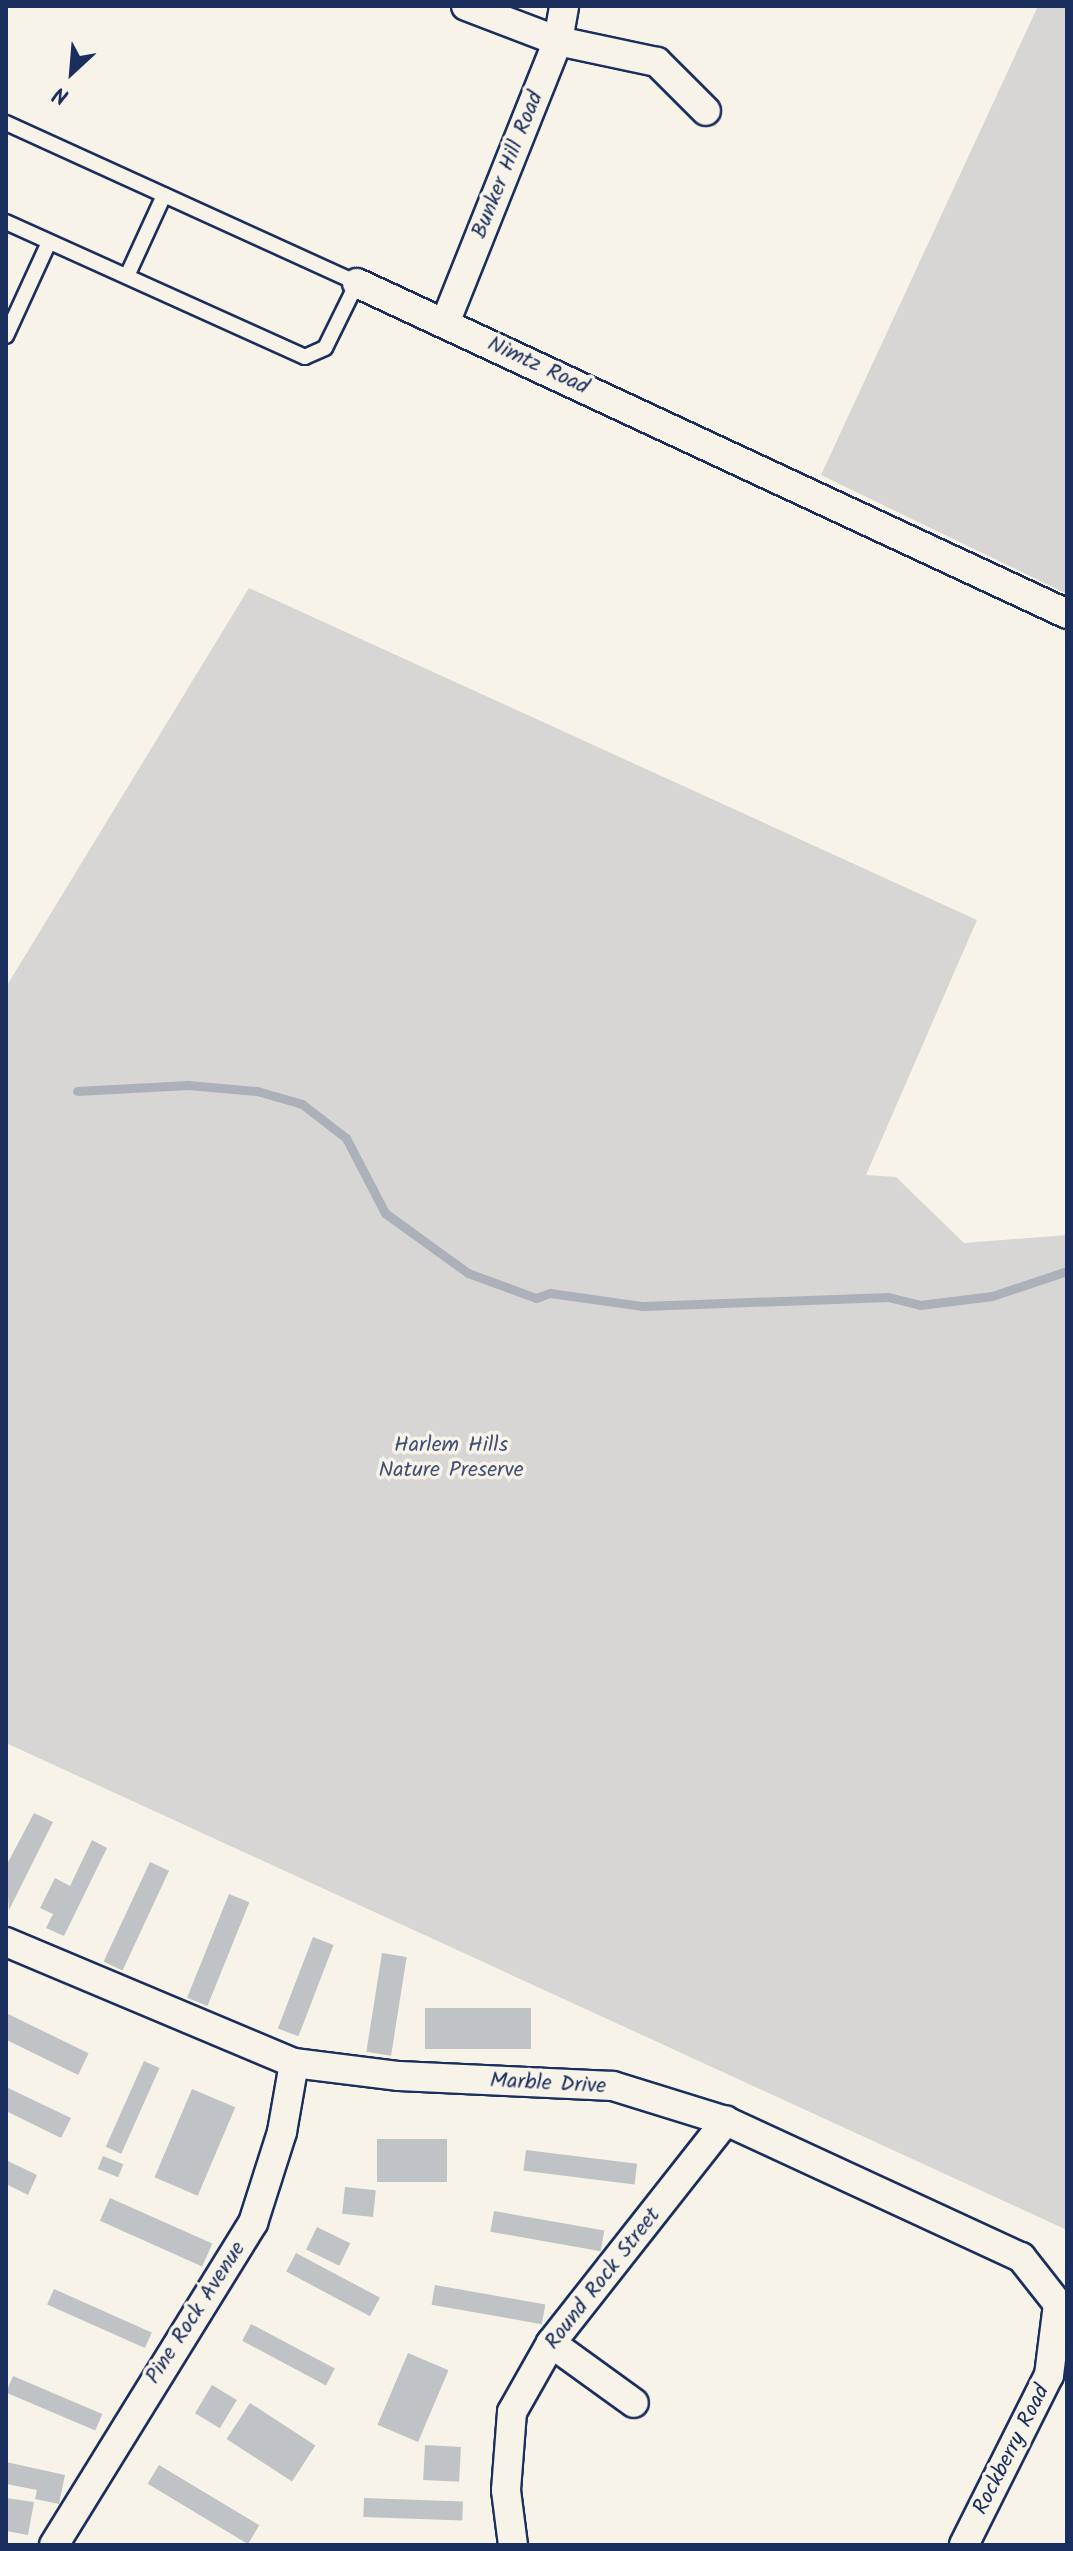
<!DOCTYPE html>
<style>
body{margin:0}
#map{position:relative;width:1073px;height:2551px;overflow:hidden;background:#f7f3e8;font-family:Kalam,sans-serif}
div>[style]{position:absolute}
.green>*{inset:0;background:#d7d6d4}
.stream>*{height:9px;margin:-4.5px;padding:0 4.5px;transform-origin:4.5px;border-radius:4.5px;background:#acb0b9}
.building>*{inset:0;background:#c0c3c5;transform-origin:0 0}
.roads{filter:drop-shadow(2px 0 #1b2f5e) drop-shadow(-2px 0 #1b2f5e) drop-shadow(0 2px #1b2f5e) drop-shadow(0 -2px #1b2f5e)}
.service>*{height:14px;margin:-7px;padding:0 7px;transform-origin:7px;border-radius:7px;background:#f7f3e8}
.minor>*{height:28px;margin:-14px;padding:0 14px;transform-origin:14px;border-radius:14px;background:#f7f3e8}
span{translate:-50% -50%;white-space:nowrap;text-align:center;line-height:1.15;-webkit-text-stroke:7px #f7f3e8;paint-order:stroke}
.street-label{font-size:22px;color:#1b2f5e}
.park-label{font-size:22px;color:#415076}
.frame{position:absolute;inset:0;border:8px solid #1b2f5e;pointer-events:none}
.north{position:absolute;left:32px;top:32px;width:80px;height:80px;-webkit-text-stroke:6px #f7f3e8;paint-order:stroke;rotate:206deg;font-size:22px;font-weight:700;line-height:32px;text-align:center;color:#1b2f5e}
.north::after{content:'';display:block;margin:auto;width:28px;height:36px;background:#1b2f5e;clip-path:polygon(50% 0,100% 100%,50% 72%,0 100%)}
</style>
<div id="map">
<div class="green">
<div style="clip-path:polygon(1038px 6px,1067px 6px,1067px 594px,821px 475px)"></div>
<div style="clip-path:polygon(249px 588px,977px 920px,866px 1175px,896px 1177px,964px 1243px,1067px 1235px,1067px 2230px,6px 1743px,6px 987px)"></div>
</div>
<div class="stream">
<div style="left:77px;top:1091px;width:111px;rotate:-3.1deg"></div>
<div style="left:188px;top:1085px;width:69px;rotate:5deg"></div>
<div style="left:257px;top:1091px;width:47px;rotate:16.1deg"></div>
<div style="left:302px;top:1104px;width:56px;rotate:37.7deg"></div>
<div style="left:346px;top:1138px;width:85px;rotate:62.5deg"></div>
<div style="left:385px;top:1213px;width:102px;rotate:35.9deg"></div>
<div style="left:468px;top:1273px;width:72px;rotate:20.2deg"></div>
<div style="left:536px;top:1298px;width:15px;rotate:-20deg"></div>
<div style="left:550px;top:1293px;width:94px;rotate:8deg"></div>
<div style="left:643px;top:1306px;width:245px;rotate:-2.1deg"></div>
<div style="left:888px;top:1297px;width:33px;rotate:14deg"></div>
<div style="left:920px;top:1305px;width:73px;rotate:-7.1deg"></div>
<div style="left:992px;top:1296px;width:79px;rotate:-18.4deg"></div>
</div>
<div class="building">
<div style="clip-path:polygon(34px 1813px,53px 1822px,9px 1910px,6px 1866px)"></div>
<div style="clip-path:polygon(92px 1840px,107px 1848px,64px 1936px,46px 1928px,53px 1914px,40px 1908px,55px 1878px,70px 1886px)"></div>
<div style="left:150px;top:1862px;width:21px;height:110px;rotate:25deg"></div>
<div style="left:229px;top:1894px;width:22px;height:112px;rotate:22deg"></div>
<div style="left:313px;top:1937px;width:22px;height:98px;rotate:21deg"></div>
<div style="left:382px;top:1953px;width:25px;height:100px;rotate:9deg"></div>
<div style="left:425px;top:2008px;width:106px;height:41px"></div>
<div style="left:6px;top:2013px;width:92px;height:24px;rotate:26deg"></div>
<div style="left:144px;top:2061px;width:17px;height:94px;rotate:24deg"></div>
<div style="clip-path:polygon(6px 2087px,71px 2118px,61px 2138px,6px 2111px)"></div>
<div style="left:192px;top:2089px;width:47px;height:96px;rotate:23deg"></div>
<div style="left:377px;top:2139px;width:70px;height:43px"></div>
<div style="left:526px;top:2150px;width:112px;height:21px;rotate:7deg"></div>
<div style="left:103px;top:2156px;width:22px;height:14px;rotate:22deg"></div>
<div style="clip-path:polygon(6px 2160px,37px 2175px,28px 2195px,6px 2184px)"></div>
<div style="left:345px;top:2187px;width:31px;height:27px;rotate:6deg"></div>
<div style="left:110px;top:2198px;width:112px;height:25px;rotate:24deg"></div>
<div style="left:494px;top:2211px;width:112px;height:21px;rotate:10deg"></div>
<div style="left:317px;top:2227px;width:37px;height:25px;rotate:26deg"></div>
<div style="left:296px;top:2253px;width:95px;height:21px;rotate:28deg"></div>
<div style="left:435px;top:2285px;width:112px;height:20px;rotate:10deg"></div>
<div style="left:54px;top:2289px;width:107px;height:17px;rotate:24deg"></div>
<div style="left:251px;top:2324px;width:95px;height:19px;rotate:28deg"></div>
<div style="left:408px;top:2353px;width:44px;height:78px;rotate:23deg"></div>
<div style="left:13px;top:2376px;width:97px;height:18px;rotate:23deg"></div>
<div style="left:212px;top:2385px;width:29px;height:33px;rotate:31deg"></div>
<div style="left:250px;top:2403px;width:78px;height:43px;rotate:33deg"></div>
<div style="left:425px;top:2445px;width:36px;height:35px;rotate:3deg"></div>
<div style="clip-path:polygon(6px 2462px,65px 2475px,59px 2504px,35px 2499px,37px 2490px,6px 2484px)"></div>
<div style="left:159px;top:2465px;width:117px;height:22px;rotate:31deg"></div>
<div style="clip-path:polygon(6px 2498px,34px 2502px,28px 2535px,6px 2531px)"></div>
<div style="left:364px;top:2498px;width:99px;height:19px;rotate:2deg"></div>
</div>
<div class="roads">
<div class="service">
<div style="left:6px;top:123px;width:386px;rotate:24.5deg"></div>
<div style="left:357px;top:283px;width:72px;rotate:116.2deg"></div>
<div style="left:325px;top:348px;width:22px;rotate:156deg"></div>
<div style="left:305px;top:357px;width:328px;rotate:-155.7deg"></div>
<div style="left:127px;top:276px;width:89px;rotate:-65.4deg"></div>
<div style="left:6px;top:336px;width:103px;rotate:-65.4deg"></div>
</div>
<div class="minor">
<div style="left:466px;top:6px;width:98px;rotate:20.8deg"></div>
<div style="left:558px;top:41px;width:101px;rotate:12deg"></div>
<div style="left:657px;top:62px;width:69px;rotate:45deg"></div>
<div style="left:357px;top:283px;width:783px;rotate:24.99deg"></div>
<div style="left:445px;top:323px;width:304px;rotate:-68.2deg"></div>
<div style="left:558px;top:41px;width:36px;rotate:-80deg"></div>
<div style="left:6px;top:1942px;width:312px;rotate:22.8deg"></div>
<div style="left:294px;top:2063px;width:106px;rotate:7.1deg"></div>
<div style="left:399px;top:2076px;width:214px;rotate:2.7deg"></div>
<div style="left:613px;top:2086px;width:118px;rotate:17.2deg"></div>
<div style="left:726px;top:2121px;width:325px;rotate:24.8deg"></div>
<div style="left:1021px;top:2257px;width:60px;rotate:51.8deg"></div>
<div style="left:1058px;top:2304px;width:72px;rotate:97.2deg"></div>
<div style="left:1049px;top:2375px;width:190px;rotate:116.6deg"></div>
<div style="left:551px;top:2343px;width:102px;rotate:35.9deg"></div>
<div style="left:54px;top:2545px;width:379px;rotate:-58.3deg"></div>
<div style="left:253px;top:2223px;width:96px;rotate:-72.3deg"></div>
<div style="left:282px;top:2132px;width:70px;rotate:-80.1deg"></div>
<div style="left:513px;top:2545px;width:55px;rotate:-97.3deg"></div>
<div style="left:506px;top:2490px;width:78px;rotate:-85.6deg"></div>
<div style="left:512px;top:2412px;width:79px;rotate:-60.5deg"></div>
<div style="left:551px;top:2343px;width:283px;rotate:-51.8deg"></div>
</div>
</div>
<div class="street-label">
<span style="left:508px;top:165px;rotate:-68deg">Bunker Hill Road</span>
<span style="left:538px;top:366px;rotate:25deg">Nimtz Road</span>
<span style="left:548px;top:2084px;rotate:3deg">Marble Drive</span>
<span style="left:603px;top:2279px;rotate:-52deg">Round Rock Street</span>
<span style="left:196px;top:2313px;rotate:-57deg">Pine Rock Avenue</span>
<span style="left:1012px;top:2450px;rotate:-63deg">Rockberry Road</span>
</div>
<div class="park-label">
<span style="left:451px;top:1458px">Harlem Hills<br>Nature Preserve</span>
</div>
<div class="frame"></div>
<div class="north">N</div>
</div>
